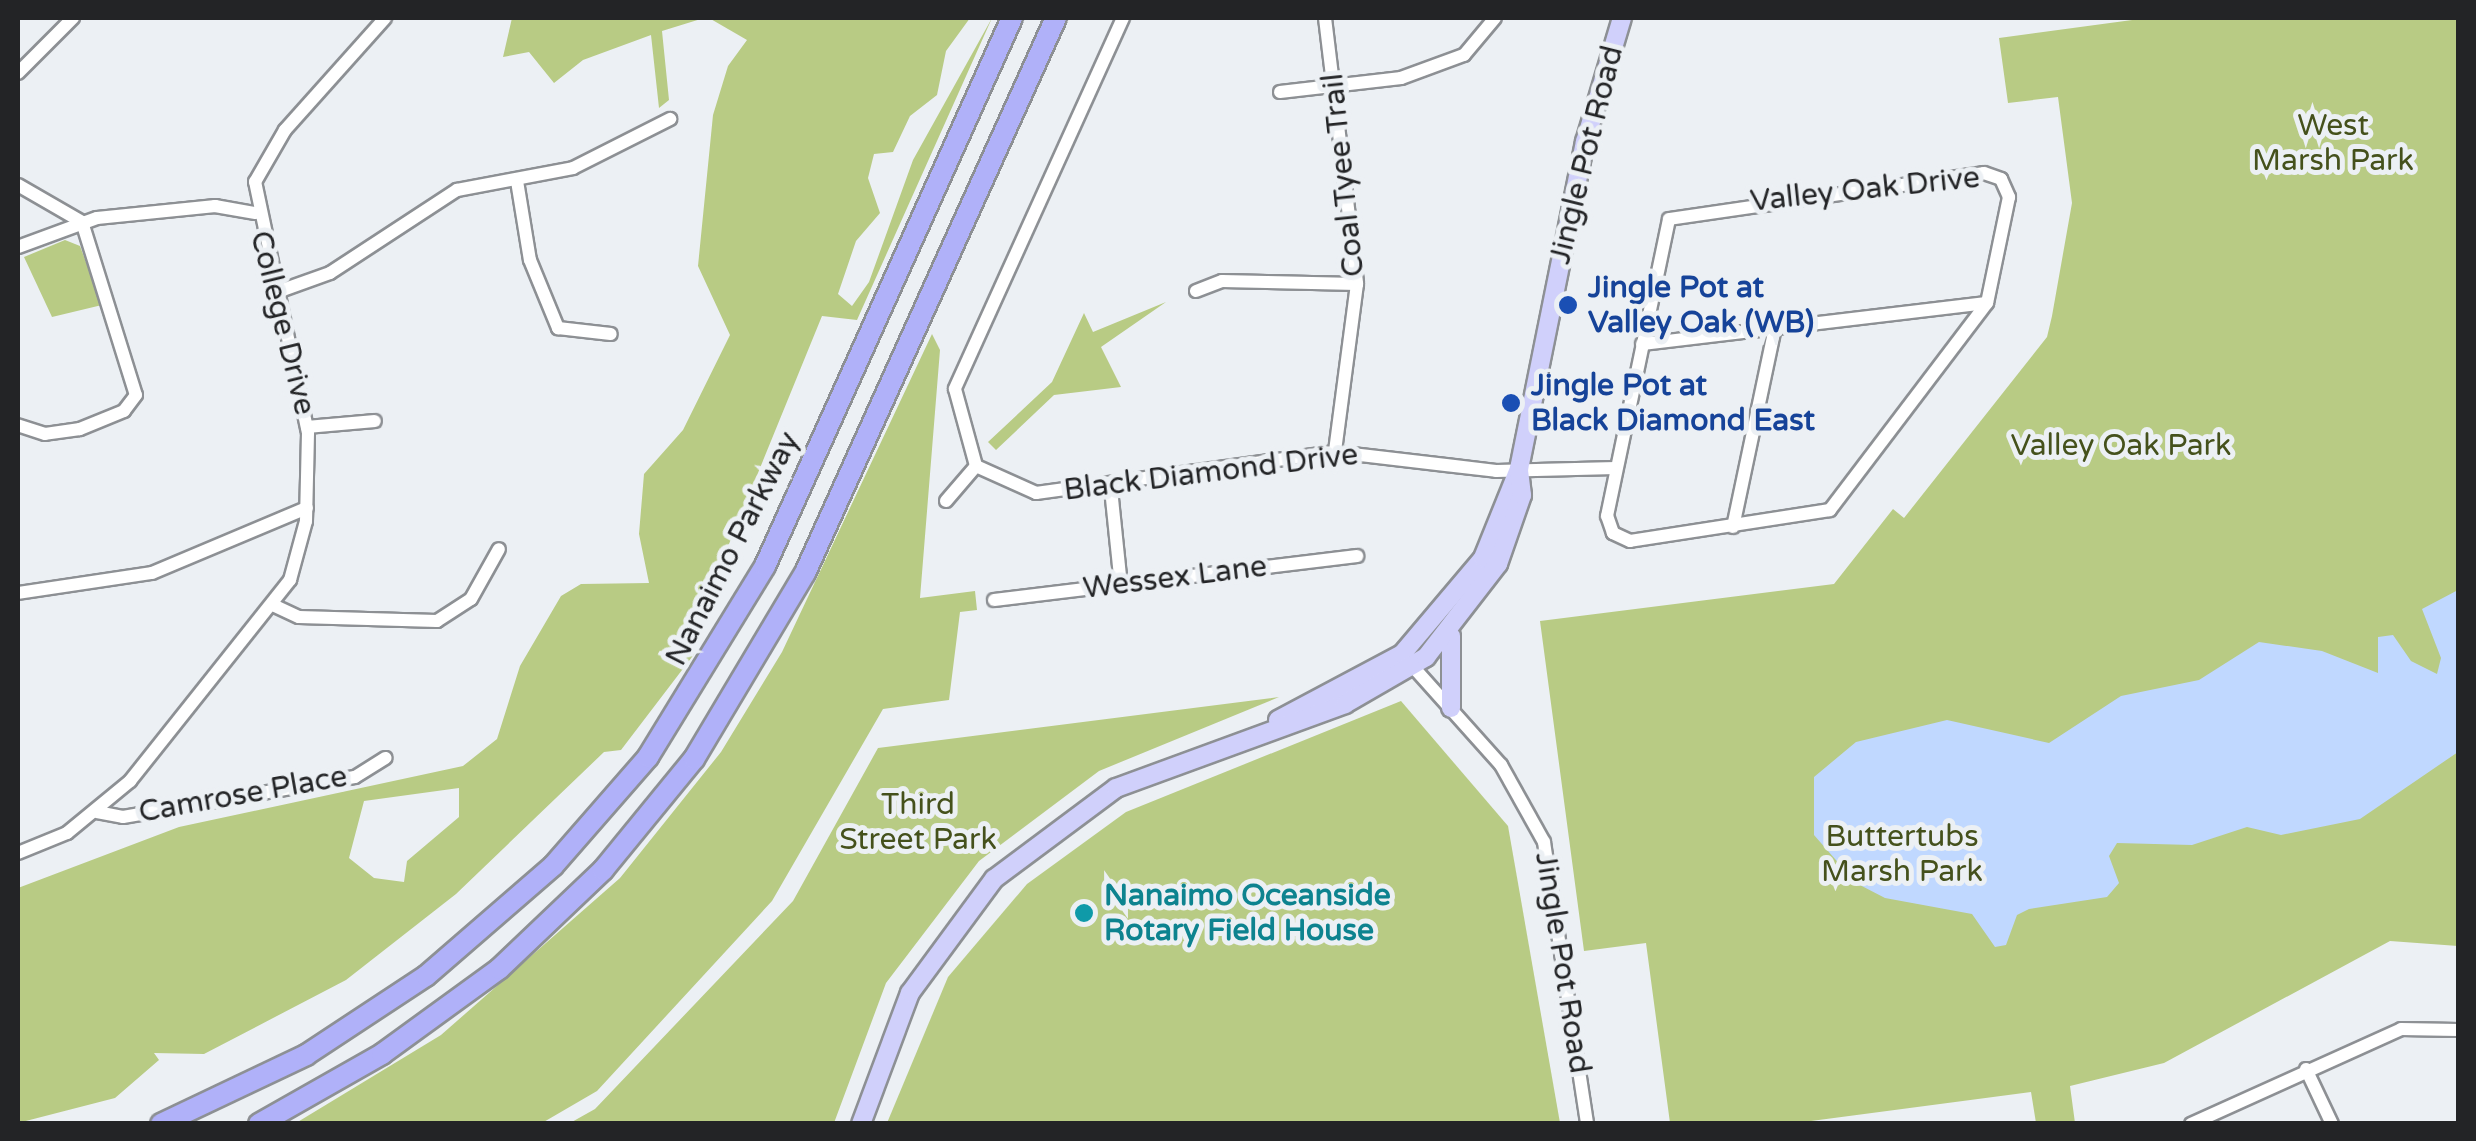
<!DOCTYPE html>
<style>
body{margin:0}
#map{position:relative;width:2476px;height:1141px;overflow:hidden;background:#ecf0f4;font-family:"Varela Round",sans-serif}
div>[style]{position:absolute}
.green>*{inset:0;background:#b8cb84}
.water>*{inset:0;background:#c0d8ff}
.roads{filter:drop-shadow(2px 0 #8d9094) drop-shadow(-2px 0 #8d9094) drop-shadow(0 2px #8d9094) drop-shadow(0 -2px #8d9094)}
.minor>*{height:12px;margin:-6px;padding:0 6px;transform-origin:6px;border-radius:6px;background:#fff}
.major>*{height:18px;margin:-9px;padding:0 9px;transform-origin:9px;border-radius:9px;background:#d0d0fb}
.highway>*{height:20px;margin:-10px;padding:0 10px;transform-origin:10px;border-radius:10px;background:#b0b1f9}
.dots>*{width:28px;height:28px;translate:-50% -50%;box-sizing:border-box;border:5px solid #ecf0f4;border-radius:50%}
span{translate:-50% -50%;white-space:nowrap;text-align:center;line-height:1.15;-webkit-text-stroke:10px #ecf0f4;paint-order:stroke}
.park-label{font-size:30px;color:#45511c}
.street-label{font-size:30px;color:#232426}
.transit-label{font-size:30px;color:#164399;font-weight:700}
.left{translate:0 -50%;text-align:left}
.culture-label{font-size:30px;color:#0d838f;font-weight:700}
.frame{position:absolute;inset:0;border:20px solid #232426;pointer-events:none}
</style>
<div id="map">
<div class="green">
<div style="clip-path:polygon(512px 18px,704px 18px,662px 31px,669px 100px,659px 108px,651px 35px,583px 60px,554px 83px,529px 52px,503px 57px)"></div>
<div style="clip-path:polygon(evenodd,709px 18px,970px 18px,946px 51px,937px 95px,910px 116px,893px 152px,874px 154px,868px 178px,880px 213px,856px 241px,838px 294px,852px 306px,869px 282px,913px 160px,992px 18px,857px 320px,822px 316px,689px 642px,695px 653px,621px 750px,604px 752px,456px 894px,346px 980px,204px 1054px,154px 1053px,159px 1060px,115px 1098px,18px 1123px,18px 888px,179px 827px,463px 766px,497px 739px,520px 666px,561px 596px,581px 584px,649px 583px,639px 534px,644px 474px,683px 430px,730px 335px,698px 266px,713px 115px,728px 66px,747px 40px,709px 18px,459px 788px,459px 817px,407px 861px,404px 882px,374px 878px,349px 858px,364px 801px,459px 788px)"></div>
<div style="clip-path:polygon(2147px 18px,2458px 18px,2458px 946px,2390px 941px,2164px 1063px,2070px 1086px,2075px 1123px,2036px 1123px,2031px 1092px,1796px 1123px,1670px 1123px,1646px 943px,1584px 951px,1540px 621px,1834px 584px,1893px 509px,1904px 518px,2047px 337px,2052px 316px,2072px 203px,2058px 97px,2008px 103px,1999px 38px)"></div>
<div style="clip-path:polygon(65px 240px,80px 246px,102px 305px,52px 317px,24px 257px)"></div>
<div style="clip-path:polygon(1166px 302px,1101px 347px,1121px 387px,1054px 395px,996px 450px,988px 442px,1052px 382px,1084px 313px,1093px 332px)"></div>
<div style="clip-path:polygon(932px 334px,940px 350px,920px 598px,975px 591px,977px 610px,960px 612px,949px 700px,883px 709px,772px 901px,597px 1091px,542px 1123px,296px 1123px,441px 1035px,620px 878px,721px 752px,782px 652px)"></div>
<div style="clip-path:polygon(1279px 697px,1099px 771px,979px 861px,886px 983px,834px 1123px,570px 1123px,595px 1109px,793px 901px,878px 748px)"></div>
<div style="clip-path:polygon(1401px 701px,1508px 826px,1560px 1123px,887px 1123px,948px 977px,1027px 884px,1126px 812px)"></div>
</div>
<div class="water">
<div style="clip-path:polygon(2458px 590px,2458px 752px,2360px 819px,2281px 835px,2247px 827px,2192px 845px,2117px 843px,2109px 856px,2119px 883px,2107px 897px,2029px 909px,2017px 915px,2006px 945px,1995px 947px,1972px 914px,1885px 898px,1856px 883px,1814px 835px,1814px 777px,1856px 742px,1947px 720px,2049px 743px,2121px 696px,2199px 680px,2259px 642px,2322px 651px,2378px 673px,2378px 637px,2393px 635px,2411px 661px,2437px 674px,2441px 658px,2422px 609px)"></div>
</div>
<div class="roads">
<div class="minor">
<div style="left:1123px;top:18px;width:407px;rotate:114.4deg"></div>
<div style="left:955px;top:389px;width:80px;rotate:74.7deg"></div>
<div style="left:976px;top:466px;width:66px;rotate:24.2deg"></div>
<div style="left:1036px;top:493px;width:302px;rotate:-7.8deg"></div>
<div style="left:1335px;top:452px;width:162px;rotate:6.7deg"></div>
<div style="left:1496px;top:471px;width:120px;rotate:-1.4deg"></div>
<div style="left:1325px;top:18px;width:268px;rotate:83.1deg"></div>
<div style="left:1357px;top:284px;width:169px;rotate:97.5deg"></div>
<div style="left:18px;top:73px;width:78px;rotate:-45deg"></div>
<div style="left:1280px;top:92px;width:122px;rotate:-6.6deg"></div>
<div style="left:1401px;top:78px;width:67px;rotate:-20.1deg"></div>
<div style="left:1464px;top:55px;width:48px;rotate:-50deg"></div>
<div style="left:1984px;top:173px;width:18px;rotate:19deg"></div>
<div style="left:2001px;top:179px;width:20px;rotate:66deg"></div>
<div style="left:2009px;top:197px;width:108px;rotate:101.7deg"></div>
<div style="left:1987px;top:303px;width:260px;rotate:127.2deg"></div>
<div style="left:1830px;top:510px;width:202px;rotate:171.2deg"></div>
<div style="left:1630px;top:541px;width:19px;rotate:-155deg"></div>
<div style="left:1613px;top:533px;width:18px;rotate:-109deg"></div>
<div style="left:1607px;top:516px;width:303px;rotate:-78.2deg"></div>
<div style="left:1669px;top:219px;width:318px;rotate:-8.3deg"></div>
<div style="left:517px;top:181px;width:80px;rotate:80.7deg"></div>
<div style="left:530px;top:260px;width:74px;rotate:67.6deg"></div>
<div style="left:558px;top:328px;width:53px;rotate:6.5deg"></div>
<div style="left:18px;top:185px;width:74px;rotate:30deg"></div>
<div style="left:82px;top:222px;width:181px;rotate:72.7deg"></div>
<div style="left:136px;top:395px;width:20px;rotate:127deg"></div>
<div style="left:124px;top:411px;width:48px;rotate:157.8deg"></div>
<div style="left:80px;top:429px;width:35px;rotate:172deg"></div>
<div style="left:45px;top:434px;width:28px;rotate:-162deg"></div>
<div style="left:18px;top:247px;width:84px;rotate:-20.2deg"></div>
<div style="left:97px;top:218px;width:119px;rotate:-5.8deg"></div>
<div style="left:215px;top:206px;width:41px;rotate:9.9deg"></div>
<div style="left:1196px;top:291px;width:28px;rotate:-21deg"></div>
<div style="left:1222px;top:281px;width:135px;rotate:1.3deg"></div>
<div style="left:277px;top:292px;width:56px;rotate:-19.7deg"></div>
<div style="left:330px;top:273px;width:152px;rotate:-33.2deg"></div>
<div style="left:457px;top:190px;width:118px;rotate:-10.7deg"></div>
<div style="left:573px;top:168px;width:109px;rotate:-26.8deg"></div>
<div style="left:1642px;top:344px;width:347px;rotate:-6.8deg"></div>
<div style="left:307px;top:427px;width:68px;rotate:-5deg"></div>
<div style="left:1111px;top:489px;width:97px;rotate:84.1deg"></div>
<div style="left:946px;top:501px;width:46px;rotate:-49.4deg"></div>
<div style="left:1733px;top:527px;width:203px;rotate:-78.1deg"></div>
<div style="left:18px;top:593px;width:135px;rotate:-8.5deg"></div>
<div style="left:152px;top:573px;width:168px;rotate:-22.8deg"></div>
<div style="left:994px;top:600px;width:366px;rotate:-6.9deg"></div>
<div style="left:275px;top:606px;width:26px;rotate:25deg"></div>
<div style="left:299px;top:617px;width:138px;rotate:1.7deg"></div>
<div style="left:437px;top:621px;width:40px;rotate:-32.9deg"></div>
<div style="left:471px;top:599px;width:57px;rotate:-60.8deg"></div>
<div style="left:1407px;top:660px;width:141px;rotate:48.2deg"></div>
<div style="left:1501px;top:765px;width:88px;rotate:60.8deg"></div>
<div style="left:1544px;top:842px;width:285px;rotate:81.3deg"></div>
<div style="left:97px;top:812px;width:26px;rotate:11deg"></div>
<div style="left:123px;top:817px;width:235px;rotate:-9.8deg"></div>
<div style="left:355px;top:777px;width:36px;rotate:-32deg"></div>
<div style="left:18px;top:853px;width:53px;rotate:-22.2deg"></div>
<div style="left:67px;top:833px;width:82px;rotate:-39.5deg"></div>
<div style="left:130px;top:781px;width:257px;rotate:-51.5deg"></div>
<div style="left:290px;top:580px;width:61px;rotate:-74.8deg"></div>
<div style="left:306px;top:521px;width:88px;rotate:-88.7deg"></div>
<div style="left:308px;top:433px;width:257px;rotate:-101.9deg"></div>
<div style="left:255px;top:182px;width:60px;rotate:-60deg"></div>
<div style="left:285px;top:130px;width:150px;rotate:-48.2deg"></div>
<div style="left:2306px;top:1069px;width:61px;rotate:64.7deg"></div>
<div style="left:2191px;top:1124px;width:230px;rotate:-24.3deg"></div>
<div style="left:2401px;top:1029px;width:57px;rotate:1deg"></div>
</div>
<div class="major">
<div style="left:1451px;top:708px;width:72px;rotate:-90deg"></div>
<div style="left:1278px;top:720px;width:140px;rotate:-28deg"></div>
<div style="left:1402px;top:654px;width:126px;rotate:-49.8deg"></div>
<div style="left:1483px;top:558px;width:96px;rotate:-68deg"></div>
<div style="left:1519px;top:469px;width:334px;rotate:-78.6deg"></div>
<div style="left:1585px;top:142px;width:129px;rotate:-73.4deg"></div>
<div style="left:861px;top:1124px;width:140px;rotate:-69.5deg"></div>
<div style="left:910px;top:993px;width:142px;rotate:-53.6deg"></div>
<div style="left:994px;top:879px;width:152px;rotate:-36.7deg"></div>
<div style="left:1116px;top:788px;width:244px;rotate:-20.1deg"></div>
<div style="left:1345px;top:704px;width:94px;rotate:-30.1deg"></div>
<div style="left:1426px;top:657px;width:118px;rotate:-52.3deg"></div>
<div style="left:1498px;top:564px;width:73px;rotate:-70.8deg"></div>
<div style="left:1522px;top:495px;width:26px;rotate:-97deg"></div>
</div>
<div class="highway">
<div style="left:161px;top:1124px;width:161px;rotate:-25.4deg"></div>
<div style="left:306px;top:1055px;width:144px;rotate:-33.4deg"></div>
<div style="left:426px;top:976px;width:168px;rotate:-40.9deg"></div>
<div style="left:553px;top:866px;width:145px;rotate:-48.9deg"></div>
<div style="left:648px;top:757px;width:224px;rotate:-58.5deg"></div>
<div style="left:765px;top:566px;width:601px;rotate:-65.74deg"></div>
<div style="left:259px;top:1124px;width:142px;rotate:-29.6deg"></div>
<div style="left:382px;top:1054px;width:145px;rotate:-36deg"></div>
<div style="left:499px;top:969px;width:144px;rotate:-43.6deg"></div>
<div style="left:603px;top:870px;width:144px;rotate:-50.7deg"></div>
<div style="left:694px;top:759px;width:217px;rotate:-59.2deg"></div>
<div style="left:805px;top:573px;width:609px;rotate:-65.67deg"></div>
</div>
</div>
<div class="dots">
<div style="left:1568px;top:305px;background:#1a4fb4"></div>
<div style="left:1511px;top:403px;background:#1a4fb4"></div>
<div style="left:1084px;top:913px;background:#0f9aa8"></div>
</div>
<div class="park-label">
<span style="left:2333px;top:143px">West<br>Marsh Park</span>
<span style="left:2121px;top:446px">Valley Oak Park</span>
<span style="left:918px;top:822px">Third<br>Street Park</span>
<span style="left:1902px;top:854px">Buttertubs<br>Marsh Park</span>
</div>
<div class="street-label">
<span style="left:1587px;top:155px;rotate:-76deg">Jingle Pot Road</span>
<span style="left:1344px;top:175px;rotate:-96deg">Coal Tyee Trail</span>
<span style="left:1865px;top:190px;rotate:-6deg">Valley Oak Drive</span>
<span style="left:282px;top:323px;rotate:76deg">College Drive</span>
<span style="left:1211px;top:473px;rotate:-7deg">Black Diamond Drive</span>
<span style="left:733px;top:549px;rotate:-63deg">Nanaimo Parkway</span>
<span style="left:1175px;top:578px;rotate:-7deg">Wessex Lane</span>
<span style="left:243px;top:795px;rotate:-10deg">Camrose Place</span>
<span style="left:1562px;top:963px;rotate:81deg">Jingle Pot Road</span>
</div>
<div class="transit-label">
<span class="left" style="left:1588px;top:305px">Jingle Pot at<br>Valley Oak (WB)</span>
<span class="left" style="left:1531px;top:403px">Jingle Pot at<br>Black Diamond East</span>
</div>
<div class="culture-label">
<span class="left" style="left:1104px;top:913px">Nanaimo Oceanside<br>Rotary Field House</span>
</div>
<div class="frame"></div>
</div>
